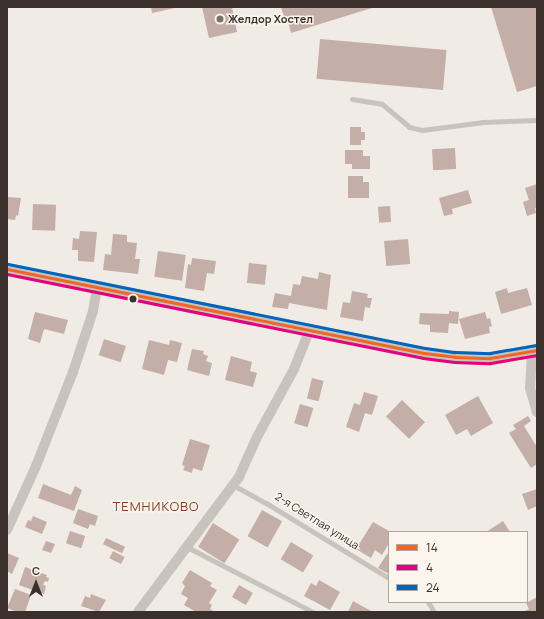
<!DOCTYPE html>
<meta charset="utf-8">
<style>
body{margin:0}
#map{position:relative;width:544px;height:619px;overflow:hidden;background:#f0ebe5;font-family:Manrope,sans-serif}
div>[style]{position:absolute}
.building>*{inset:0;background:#c3afa7;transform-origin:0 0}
.service>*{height:5px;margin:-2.5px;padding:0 2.5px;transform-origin:2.5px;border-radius:2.5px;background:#c9c3be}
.minor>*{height:10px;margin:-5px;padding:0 5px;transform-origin:5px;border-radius:5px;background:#c9c3be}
.tertiary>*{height:13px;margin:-6.5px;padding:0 6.5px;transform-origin:6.5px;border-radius:6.5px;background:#c9c3be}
.bus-1>*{height:3px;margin:-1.5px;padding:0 1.5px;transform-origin:1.5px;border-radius:1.5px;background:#f26522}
.bus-2>*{height:3px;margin:-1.5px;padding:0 1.5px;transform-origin:1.5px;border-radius:1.5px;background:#e5007d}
.bus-3>*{height:3px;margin:-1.5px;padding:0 1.5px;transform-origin:1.5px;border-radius:1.5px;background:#0065bd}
.dots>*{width:11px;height:11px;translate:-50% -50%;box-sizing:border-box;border:2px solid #fbf5ee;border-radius:50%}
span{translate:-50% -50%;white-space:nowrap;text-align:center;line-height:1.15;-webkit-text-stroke:3px #fbf5ee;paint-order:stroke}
.poi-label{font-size:11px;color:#3b302b;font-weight:700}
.left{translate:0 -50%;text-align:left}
.street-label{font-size:11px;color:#3b302b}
.quarter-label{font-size:13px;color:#8c3b22;letter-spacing:1px}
.frame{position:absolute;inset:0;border:8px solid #3b302b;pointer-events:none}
.legend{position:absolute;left:388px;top:531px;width:140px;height:72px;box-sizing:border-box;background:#fbf5ee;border:1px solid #aea6a0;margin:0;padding:5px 7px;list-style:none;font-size:12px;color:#3b302b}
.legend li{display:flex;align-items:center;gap:8px;height:20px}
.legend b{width:20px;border:1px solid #aea6a0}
.north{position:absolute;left:16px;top:563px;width:40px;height:40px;-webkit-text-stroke:3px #fbf5ee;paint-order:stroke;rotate:0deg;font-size:11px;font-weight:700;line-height:16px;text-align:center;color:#3b302b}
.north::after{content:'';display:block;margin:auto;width:14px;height:18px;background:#3b302b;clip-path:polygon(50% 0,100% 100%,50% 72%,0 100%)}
</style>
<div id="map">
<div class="building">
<div style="clip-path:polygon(151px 7px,175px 7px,175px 8px,152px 13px)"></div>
<div style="clip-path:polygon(202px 7px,232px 7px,237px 32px,209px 38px)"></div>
<div style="clip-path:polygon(281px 7px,375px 7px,291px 33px,288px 21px,285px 21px)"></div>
<div style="clip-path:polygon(491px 7px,537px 7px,537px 86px,517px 92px)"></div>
<div style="left:320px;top:39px;width:127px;height:40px;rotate:5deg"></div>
<div style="clip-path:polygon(350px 127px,361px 127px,361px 132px,365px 132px,365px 140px,361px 140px,361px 145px,350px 145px)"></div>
<div style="left:455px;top:148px;width:21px;height:23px;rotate:87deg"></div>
<div style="clip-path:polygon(345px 150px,363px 150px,363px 156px,370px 156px,370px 169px,352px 169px,352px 164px,345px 164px)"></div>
<div style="clip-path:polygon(348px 176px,363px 176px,363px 182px,369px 182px,369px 198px,348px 198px)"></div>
<div style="clip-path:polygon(537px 184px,537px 208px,535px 208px,536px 213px,527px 216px,523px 202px,529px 200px,525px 188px)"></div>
<div style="clip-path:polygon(468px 190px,472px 203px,452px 209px,453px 214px,444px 216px,439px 198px)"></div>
<div style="clip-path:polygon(7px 197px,21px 198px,18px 216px,16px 215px,15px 220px,7px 219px)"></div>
<div style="left:33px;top:204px;width:23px;height:26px;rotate:2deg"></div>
<div style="left:390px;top:206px;width:16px;height:12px;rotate:86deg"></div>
<div style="clip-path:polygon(80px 231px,97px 232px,94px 262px,78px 261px,78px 250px,72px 250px,73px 238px,79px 239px)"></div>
<div style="clip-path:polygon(113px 234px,127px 235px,127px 242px,137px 243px,135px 259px,140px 259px,138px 274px,103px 270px,105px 254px,111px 255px)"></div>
<div style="left:408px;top:239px;width:25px;height:24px;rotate:85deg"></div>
<div style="left:158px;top:251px;width:28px;height:26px;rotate:8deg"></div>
<div style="clip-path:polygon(192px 258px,216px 261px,214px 274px,207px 273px,204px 291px,185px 288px,188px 264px,191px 265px)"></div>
<div style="left:249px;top:263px;width:18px;height:20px;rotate:6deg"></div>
<div style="clip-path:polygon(319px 272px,331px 275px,327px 310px,289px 303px,288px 309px,272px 307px,275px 293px,291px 296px,293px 284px,300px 285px,302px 276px,318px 279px)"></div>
<div style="clip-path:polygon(507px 288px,508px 293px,527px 288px,532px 305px,501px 314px,495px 292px)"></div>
<div style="clip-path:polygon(352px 291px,368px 294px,367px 298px,372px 298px,370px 308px,365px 307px,363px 321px,340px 317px,343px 302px,350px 303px)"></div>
<div style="clip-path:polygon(449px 311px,459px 312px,458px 324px,449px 323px,448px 333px,430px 332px,430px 325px,419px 324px,420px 313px,449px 314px)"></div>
<div style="clip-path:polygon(35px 312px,68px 320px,64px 334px,44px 329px,40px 343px,28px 339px)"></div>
<div style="clip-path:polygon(485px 312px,487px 319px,490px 318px,492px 326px,489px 327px,490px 333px,465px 339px,459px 319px)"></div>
<div style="left:104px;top:339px;width:23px;height:17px;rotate:18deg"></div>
<div style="clip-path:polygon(149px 340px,169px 345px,170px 340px,182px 343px,177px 362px,168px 360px,164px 375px,142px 369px)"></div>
<div style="clip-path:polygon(192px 349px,204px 351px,203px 354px,208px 356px,206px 361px,212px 363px,209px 376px,187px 370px)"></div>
<div style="clip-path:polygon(231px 356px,252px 362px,250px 371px,257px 373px,253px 387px,225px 380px)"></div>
<div style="left:312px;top:378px;width:12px;height:21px;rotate:14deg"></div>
<div style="clip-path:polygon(364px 392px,378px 396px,372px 415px,365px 413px,359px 432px,346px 427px,354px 403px,360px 405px)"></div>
<div style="clip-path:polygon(478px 396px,493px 423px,471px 436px,467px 429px,456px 435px,445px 415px)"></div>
<div style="left:402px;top:400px;width:32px;height:23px;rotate:44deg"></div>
<div style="left:300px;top:404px;width:14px;height:20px;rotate:17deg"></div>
<div style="clip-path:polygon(528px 416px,531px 421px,524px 426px,537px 447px,537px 464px,531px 468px,509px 433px,516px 429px,513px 425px)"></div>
<div style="clip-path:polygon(190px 439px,210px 445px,202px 471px,193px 468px,192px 473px,183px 470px,185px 466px,182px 465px)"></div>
<div style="clip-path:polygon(43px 484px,71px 495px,75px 486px,82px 490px,74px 511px,38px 498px)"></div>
<div style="clip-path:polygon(537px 489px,537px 506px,528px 510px,522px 494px)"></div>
<div style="clip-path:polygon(78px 509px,98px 516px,95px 526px,90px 524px,88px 529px,73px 523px)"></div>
<div style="left:262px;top:510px;width:23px;height:30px;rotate:29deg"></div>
<div style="clip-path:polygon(33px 516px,47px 522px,42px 534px,25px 527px,28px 520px,31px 521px)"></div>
<div style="clip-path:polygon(503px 521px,510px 532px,486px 532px)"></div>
<div style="clip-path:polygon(373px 522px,389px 531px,389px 543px,382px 555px,375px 550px,371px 558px,356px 549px)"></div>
<div style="left:213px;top:523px;width:31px;height:28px;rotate:32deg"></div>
<div style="left:70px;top:531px;width:16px;height:13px;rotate:18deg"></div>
<div style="left:106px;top:538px;width:21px;height:7px;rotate:25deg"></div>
<div style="clip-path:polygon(46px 541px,55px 544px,51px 553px,42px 550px)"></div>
<div style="left:291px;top:542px;width:26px;height:20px;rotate:31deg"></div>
<div style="left:113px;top:551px;width:13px;height:8px;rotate:27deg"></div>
<div style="clip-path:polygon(7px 553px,19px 558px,12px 574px,7px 571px)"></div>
<div style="clip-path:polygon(387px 554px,389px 555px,389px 574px,378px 568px)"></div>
<div style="clip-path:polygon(25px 567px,47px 575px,46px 577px,49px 578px,48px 582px,45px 581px,43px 585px,46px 586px,44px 594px,19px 585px)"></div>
<div style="clip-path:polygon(190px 570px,212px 583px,210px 586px,217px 590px,209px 603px,212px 605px,210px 609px,215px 612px,196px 612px,184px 605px,188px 598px,181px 594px,185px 586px,182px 583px)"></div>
<div style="clip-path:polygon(319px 580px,340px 592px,330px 610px,304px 596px,311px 583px,316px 586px)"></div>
<div style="left:239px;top:585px;width:16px;height:14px;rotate:30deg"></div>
<div style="clip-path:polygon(15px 589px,31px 595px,25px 612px,17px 612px,7px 608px)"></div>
<div style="clip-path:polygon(91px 594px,106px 600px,99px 612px,81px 606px,85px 596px,90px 598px)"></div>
<div style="clip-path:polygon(537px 597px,537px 612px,522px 612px,529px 609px,526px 603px)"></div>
<div style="clip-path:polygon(353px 601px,373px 612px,348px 612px)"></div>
</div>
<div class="service">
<div style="left:352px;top:99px;width:30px;rotate:9deg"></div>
<div style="left:382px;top:104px;width:35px;rotate:40deg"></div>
<div style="left:409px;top:127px;width:13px;rotate:13deg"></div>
<div style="left:422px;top:130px;width:62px;rotate:-7.5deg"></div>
<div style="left:483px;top:122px;width:54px;rotate:-2.1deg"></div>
<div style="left:233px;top:485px;width:38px;rotate:29deg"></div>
<div style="left:266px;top:503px;width:144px;rotate:31.4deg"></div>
<div style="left:187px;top:547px;width:142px;rotate:27.3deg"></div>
<div style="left:428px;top:602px;width:12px;rotate:59deg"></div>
</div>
<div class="minor">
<div style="left:532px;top:351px;width:37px;rotate:93deg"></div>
<div style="left:530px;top:388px;width:25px;rotate:74deg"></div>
<div style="left:7px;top:530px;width:70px;rotate:-65.6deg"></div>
<div style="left:36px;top:466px;width:101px;rotate:-68.5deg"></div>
<div style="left:73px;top:372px;width:64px;rotate:-71.8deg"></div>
<div style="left:93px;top:311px;width:23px;rotate:-80deg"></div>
<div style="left:138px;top:612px;width:169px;rotate:-53.2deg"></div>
<div style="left:239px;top:477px;width:44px;rotate:-65.8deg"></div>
<div style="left:257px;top:437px;width:77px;rotate:-61.4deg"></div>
<div style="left:294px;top:369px;width:43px;rotate:-68.2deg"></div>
</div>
<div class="tertiary">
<div style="left:7px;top:269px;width:425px;rotate:11.4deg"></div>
<div style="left:424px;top:353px;width:31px;rotate:7deg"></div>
<div style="left:455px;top:357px;width:35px;rotate:2deg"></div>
<div style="left:490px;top:358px;width:48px;rotate:-9.7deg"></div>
</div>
<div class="bus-1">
<div style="left:7px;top:269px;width:425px;rotate:11.4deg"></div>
<div style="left:424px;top:353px;width:31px;rotate:7deg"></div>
<div style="left:455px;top:357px;width:35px;rotate:2deg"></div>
<div style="left:490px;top:358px;width:48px;rotate:-9.7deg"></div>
</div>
<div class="bus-2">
<div style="left:7px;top:274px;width:424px;rotate:11.4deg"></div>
<div style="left:423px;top:358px;width:32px;rotate:7deg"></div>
<div style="left:455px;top:362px;width:35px;rotate:2deg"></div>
<div style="left:490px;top:363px;width:48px;rotate:-9.7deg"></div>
</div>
<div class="bus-3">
<div style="left:8px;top:264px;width:425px;rotate:11.4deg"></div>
<div style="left:425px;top:348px;width:30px;rotate:8deg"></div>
<div style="left:455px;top:352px;width:35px;rotate:2deg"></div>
<div style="left:490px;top:353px;width:47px;rotate:-9.9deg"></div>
</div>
<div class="dots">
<div style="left:220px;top:19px;background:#7a716c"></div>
<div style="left:133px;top:299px;background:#3b302b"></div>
</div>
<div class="poi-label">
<span class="left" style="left:228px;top:19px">Желдор Хостел</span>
</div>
<div class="street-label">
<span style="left:317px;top:521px;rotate:32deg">2-я Светлая улица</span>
</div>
<div class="quarter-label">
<span style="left:156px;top:506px">ТЕМНИКОВО</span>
</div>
<div class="frame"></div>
<ul class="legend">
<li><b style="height:5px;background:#f26522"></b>14</li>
<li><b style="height:5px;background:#e5007d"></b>4</li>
<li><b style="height:5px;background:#0065bd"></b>24</li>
</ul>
<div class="north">С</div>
</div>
